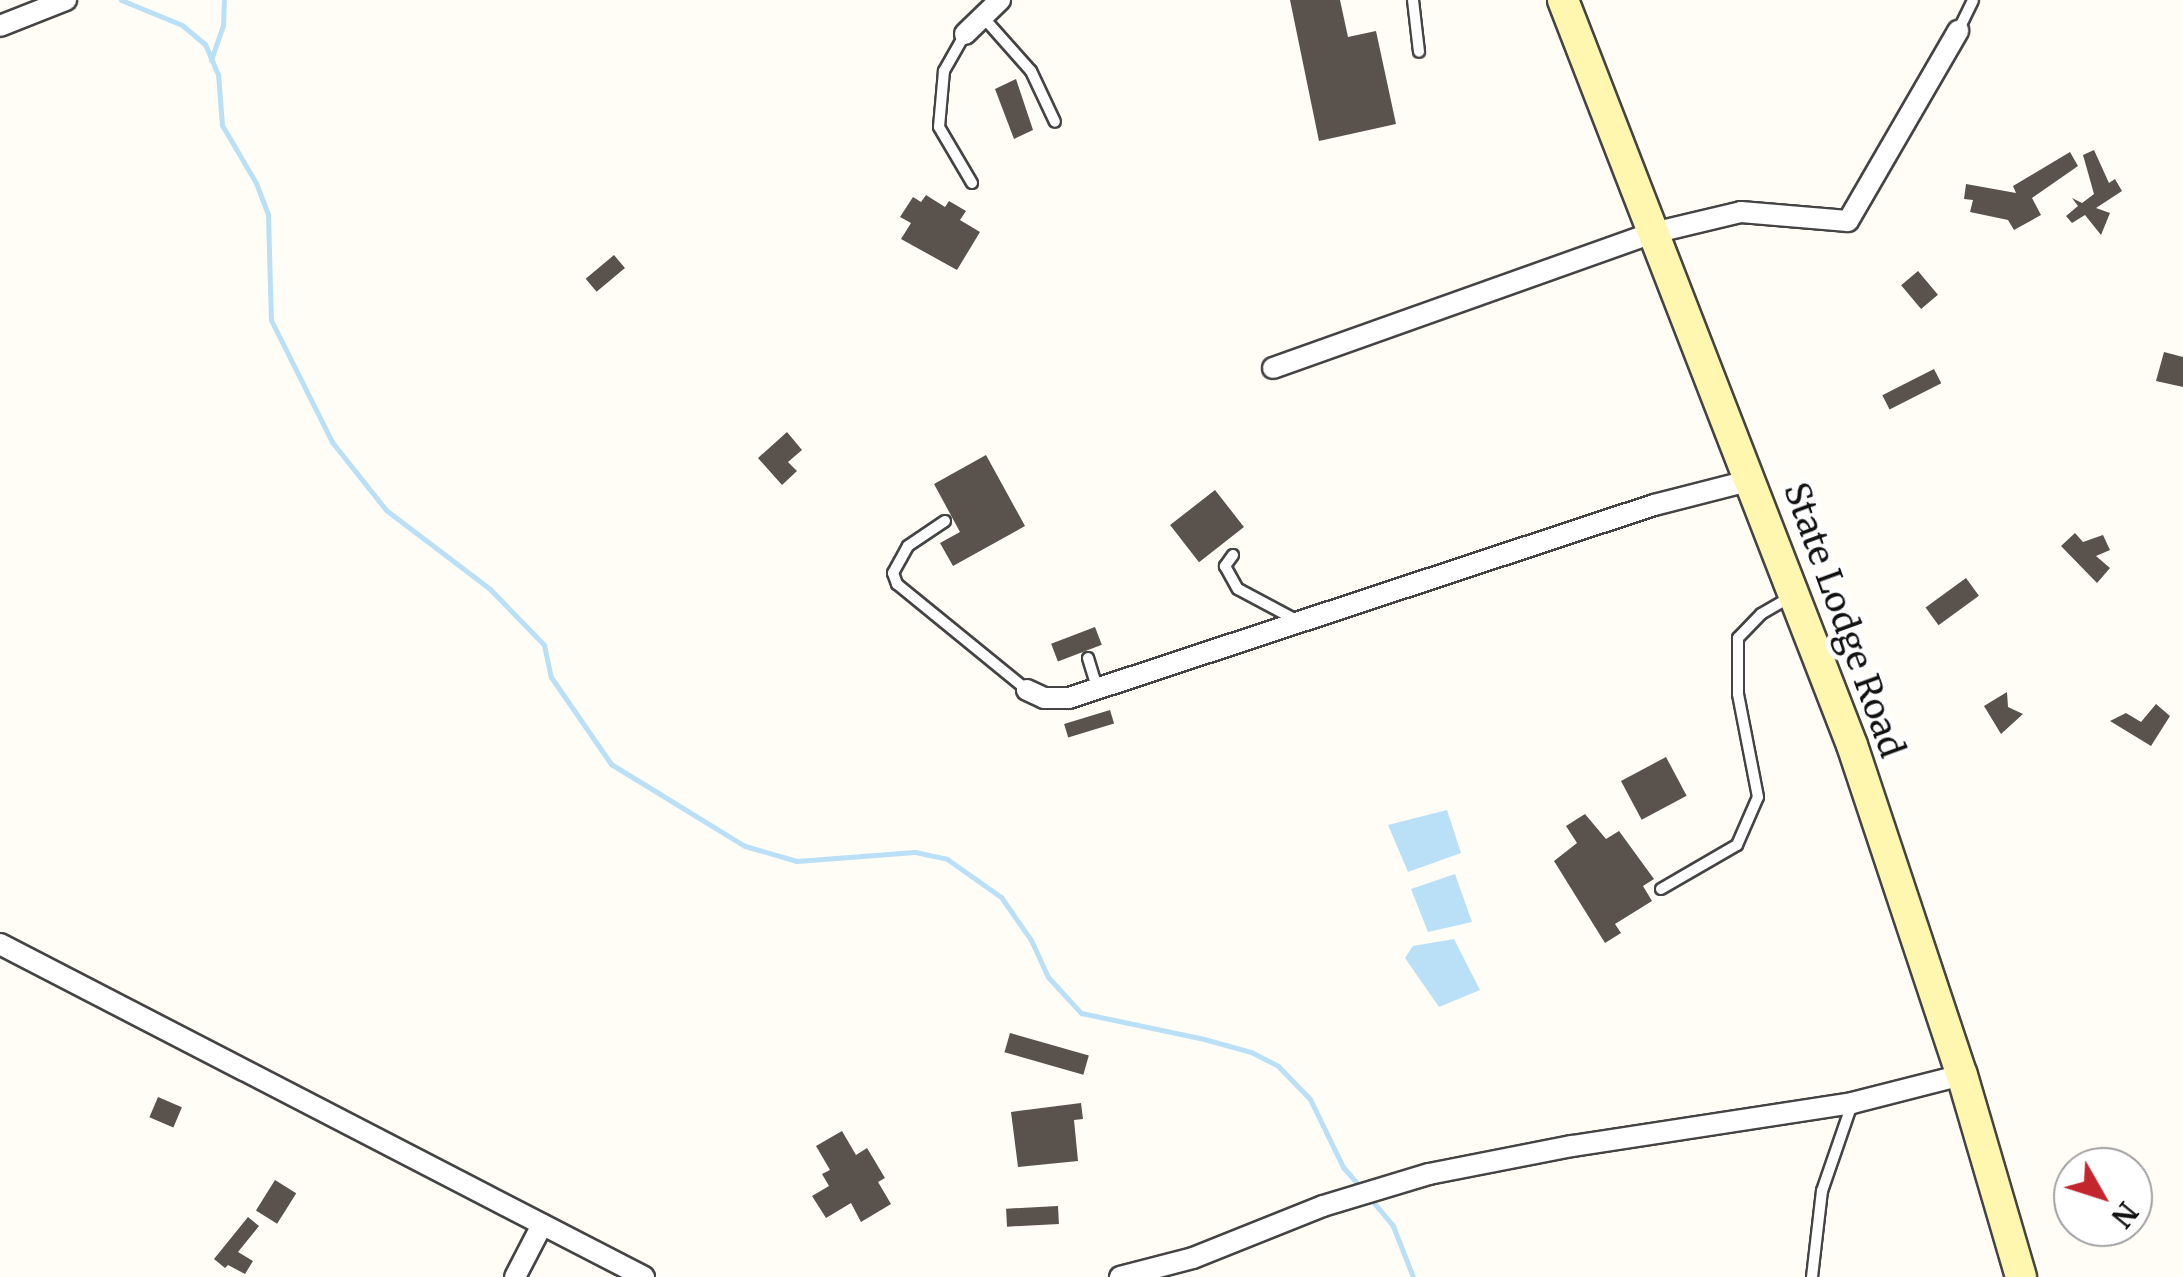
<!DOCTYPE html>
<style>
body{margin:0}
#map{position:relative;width:2183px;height:1277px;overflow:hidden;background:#fffdf5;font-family:Merriweather,serif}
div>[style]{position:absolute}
.water>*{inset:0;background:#b9e0f7}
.stream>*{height:5px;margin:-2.5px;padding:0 2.5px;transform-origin:2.5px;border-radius:2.5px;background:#b9e0f7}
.building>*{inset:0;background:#5a524d;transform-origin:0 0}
.roads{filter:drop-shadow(2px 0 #444) drop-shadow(-2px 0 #444) drop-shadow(0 2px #444) drop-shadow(0 -2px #444)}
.lane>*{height:10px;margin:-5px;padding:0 5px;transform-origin:5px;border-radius:5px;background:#fff}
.street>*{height:20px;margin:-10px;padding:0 10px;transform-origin:10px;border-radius:10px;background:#fff}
.secondary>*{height:30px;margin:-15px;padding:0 15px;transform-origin:15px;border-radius:15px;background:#fff6b0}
span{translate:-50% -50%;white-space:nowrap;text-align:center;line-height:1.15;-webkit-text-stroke:10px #fff;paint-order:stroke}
.street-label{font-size:35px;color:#111}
.north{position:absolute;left:2053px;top:1147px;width:100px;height:100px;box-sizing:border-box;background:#fff;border:2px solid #a0a0a0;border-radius:50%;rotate:129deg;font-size:28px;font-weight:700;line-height:40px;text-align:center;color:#111}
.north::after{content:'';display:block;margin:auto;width:35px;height:45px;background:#c4262e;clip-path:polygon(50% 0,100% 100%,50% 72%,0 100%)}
</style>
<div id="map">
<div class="water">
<div style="clip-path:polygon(1447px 810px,1461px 853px,1408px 872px,1388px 825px)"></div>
<div style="clip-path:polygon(1455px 874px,1472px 922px,1428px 932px,1411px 889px)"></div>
<div style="clip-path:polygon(1454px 939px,1480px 990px,1439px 1007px,1405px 958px,1413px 946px)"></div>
</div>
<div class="stream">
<div style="left:121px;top:0;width:66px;rotate:22.3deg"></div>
<div style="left:182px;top:25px;width:30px;rotate:40deg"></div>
<div style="left:205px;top:44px;width:33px;rotate:67deg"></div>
<div style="left:218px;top:74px;width:51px;rotate:85.5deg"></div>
<div style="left:222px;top:125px;width:67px;rotate:59.6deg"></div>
<div style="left:256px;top:183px;width:34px;rotate:69deg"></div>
<div style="left:268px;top:215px;width:105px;rotate:88.4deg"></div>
<div style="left:271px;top:320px;width:136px;rotate:63.4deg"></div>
<div style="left:332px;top:442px;width:87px;rotate:51.5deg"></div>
<div style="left:386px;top:510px;width:131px;rotate:37.2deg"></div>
<div style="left:490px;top:589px;width:78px;rotate:46deg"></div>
<div style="left:544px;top:645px;width:33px;rotate:78deg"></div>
<div style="left:551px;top:677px;width:106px;rotate:55.4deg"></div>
<div style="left:611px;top:764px;width:157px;rotate:31.5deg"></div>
<div style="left:745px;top:846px;width:54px;rotate:16.1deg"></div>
<div style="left:797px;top:861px;width:118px;rotate:-4.4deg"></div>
<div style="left:915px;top:852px;width:33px;rotate:12deg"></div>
<div style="left:947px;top:859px;width:66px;rotate:35.1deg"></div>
<div style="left:1001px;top:897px;width:52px;rotate:55.1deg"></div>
<div style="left:1031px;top:940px;width:41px;rotate:65.3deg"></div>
<div style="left:1048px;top:977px;width:49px;rotate:47.5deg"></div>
<div style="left:1081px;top:1013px;width:126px;rotate:11.9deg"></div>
<div style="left:1204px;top:1039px;width:49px;rotate:15.5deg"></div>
<div style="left:1251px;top:1052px;width:30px;rotate:27deg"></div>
<div style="left:1278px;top:1066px;width:46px;rotate:45.9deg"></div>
<div style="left:1310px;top:1099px;width:76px;rotate:64.1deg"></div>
<div style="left:1343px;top:1167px;width:29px;rotate:49deg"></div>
<div style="left:211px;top:60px;width:36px;rotate:-71deg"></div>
<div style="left:223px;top:26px;width:26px;rotate:-88deg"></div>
<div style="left:1369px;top:1197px;width:38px;rotate:50deg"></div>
<div style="left:1393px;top:1226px;width:55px;rotate:68.6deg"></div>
</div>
<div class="building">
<div style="clip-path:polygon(1290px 0,1340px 0,1348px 37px,1376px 31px,1396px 124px,1319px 141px)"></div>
<div style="clip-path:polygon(1016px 79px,1033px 130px,1014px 139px,995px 89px)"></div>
<div style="clip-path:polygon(2094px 150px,2109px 183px,2115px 179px,2122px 191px,2096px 208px,2110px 213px,2101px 235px,2085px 215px,2072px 223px,2066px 216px,2078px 206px,2072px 198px,2082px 203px,2094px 194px,2083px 155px)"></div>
<div style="clip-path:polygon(2070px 152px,2078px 166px,2032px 198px,2041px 215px,2014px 230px,2008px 220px,1970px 212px,1973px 200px,1964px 199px,1966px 184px,2016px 193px,2013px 186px)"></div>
<div style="clip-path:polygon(926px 195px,945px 207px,949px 201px,966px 211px,960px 220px,980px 232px,957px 270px,901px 239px,911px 223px,900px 217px,913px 197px,921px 202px)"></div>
<div style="left:614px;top:255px;width:17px;height:37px;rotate:50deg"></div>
<div style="left:1918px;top:271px;width:31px;height:22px;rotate:50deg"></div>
<div style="clip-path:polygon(2164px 352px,2183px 357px,2183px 387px,2156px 381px)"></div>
<div style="left:1934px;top:369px;width:16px;height:58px;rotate:63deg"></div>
<div style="clip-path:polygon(787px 432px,802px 450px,788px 462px,797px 471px,782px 485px,758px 458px)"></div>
<div style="clip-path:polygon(986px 455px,1025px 526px,953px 566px,940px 543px,960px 532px,934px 484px)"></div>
<div style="left:1215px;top:490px;width:47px;height:57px;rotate:52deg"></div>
<div style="clip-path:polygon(2075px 533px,2083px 542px,2103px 535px,2110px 550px,2096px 556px,2110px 568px,2097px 583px,2061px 546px)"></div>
<div style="left:1966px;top:578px;width:22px;height:50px;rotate:54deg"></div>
<div style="left:1095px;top:627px;width:19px;height:47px;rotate:69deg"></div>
<div style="clip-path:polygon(2007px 692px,2008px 707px,2023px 714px,2001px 734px,1984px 706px)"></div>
<div style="clip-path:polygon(2156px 704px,2170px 716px,2151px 746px,2110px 721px,2126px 713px,2141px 722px)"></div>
<div style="left:1110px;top:710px;width:14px;height:48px;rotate:73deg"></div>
<div style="left:1666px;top:757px;width:44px;height:51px;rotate:62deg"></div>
<div style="clip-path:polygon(1585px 814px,1606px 839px,1619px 831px,1654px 879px,1643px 886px,1652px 901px,1615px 924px,1621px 933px,1605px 943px,1554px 861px,1577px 843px,1566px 826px)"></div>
<div style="left:1010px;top:1033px;width:82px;height:20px;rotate:16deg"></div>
<div style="left:158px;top:1097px;width:26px;height:22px;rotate:23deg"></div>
<div style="clip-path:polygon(1081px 1103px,1083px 1119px,1074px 1120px,1078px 1161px,1018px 1167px,1011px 1112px)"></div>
<div style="clip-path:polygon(842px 1131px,856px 1155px,867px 1148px,885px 1178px,878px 1182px,891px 1204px,861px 1222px,851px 1203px,826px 1218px,812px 1196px,829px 1186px,822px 1174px,830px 1170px,816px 1146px)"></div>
<div style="left:275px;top:1180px;width:25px;height:36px;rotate:32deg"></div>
<div style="left:1058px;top:1206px;width:18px;height:52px;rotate:87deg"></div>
<div style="clip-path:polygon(248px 1217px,259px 1226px,238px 1252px,253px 1261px,245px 1274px,228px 1265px,225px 1268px,214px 1259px)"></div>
</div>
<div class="roads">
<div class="lane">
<div style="left:1413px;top:0;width:52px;rotate:83.4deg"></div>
<div style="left:983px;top:17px;width:72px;rotate:48.4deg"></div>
<div style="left:1031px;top:71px;width:56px;rotate:64.8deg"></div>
<div style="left:1958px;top:31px;width:34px;rotate:-64deg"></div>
<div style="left:965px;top:34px;width:43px;rotate:119.6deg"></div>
<div style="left:944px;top:71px;width:56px;rotate:95.1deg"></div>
<div style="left:939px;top:127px;width:65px;rotate:59.5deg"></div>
<div style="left:945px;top:521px;width:45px;rotate:146deg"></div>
<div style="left:908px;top:546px;width:31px;rotate:119deg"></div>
<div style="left:893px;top:573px;width:12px;rotate:70deg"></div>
<div style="left:897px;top:584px;width:168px;rotate:39.2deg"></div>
<div style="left:1233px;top:555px;width:14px;rotate:126deg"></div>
<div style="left:1225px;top:566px;width:26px;rotate:61deg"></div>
<div style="left:1238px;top:589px;width:68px;rotate:28.1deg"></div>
<div style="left:1088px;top:658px;width:31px;rotate:73deg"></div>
<div style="left:1661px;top:889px;width:88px;rotate:-30.1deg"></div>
<div style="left:1737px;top:845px;width:52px;rotate:-66.4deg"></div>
<div style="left:1758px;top:797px;width:105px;rotate:-101deg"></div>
<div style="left:1738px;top:694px;width:56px;rotate:-90deg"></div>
<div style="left:1738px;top:638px;width:33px;rotate:-46deg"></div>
<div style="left:1761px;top:614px;width:34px;rotate:-30deg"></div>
<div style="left:1812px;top:1277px;width:87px;rotate:-83.4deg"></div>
<div style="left:1822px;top:1191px;width:92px;rotate:-71deg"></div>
</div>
<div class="street">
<div style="left:0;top:26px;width:71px;rotate:-21.5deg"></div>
<div style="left:965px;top:34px;width:49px;rotate:-44.2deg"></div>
<div style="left:1273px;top:368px;width:403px;rotate:-19.6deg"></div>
<div style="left:1653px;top:233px;width:90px;rotate:-13.4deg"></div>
<div style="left:1741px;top:212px;width:107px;rotate:4.8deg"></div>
<div style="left:1848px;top:221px;width:220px;rotate:-59.9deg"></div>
<div style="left:1027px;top:690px;width:19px;rotate:25deg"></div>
<div style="left:1044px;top:698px;width:25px"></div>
<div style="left:1069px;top:698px;width:616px;rotate:-18.26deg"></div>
<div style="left:1654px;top:505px;width:101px;rotate:-14.3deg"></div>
<div style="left:0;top:944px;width:725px;rotate:27.34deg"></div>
<div style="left:515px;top:1277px;width:59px;rotate:-62.6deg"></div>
<div style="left:1120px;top:1277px;width:75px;rotate:-14.6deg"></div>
<div style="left:1193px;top:1258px;width:140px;rotate:-21.8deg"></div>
<div style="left:1323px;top:1206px;width:111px;rotate:-16.8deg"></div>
<div style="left:1429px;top:1174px;width:146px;rotate:-11.1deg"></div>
<div style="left:1572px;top:1146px;width:283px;rotate:-8.7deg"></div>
<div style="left:1852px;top:1103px;width:114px;rotate:-14.3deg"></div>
</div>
<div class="secondary">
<div style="left:1563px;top:0;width:799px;rotate:68.8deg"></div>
<div style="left:1852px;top:745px;width:348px;rotate:71.6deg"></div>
<div style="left:1962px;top:1075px;width:210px;rotate:73.7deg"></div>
</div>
</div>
<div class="street-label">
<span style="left:1844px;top:620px;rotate:70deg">State Lodge Road</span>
</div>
<div class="north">N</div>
</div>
